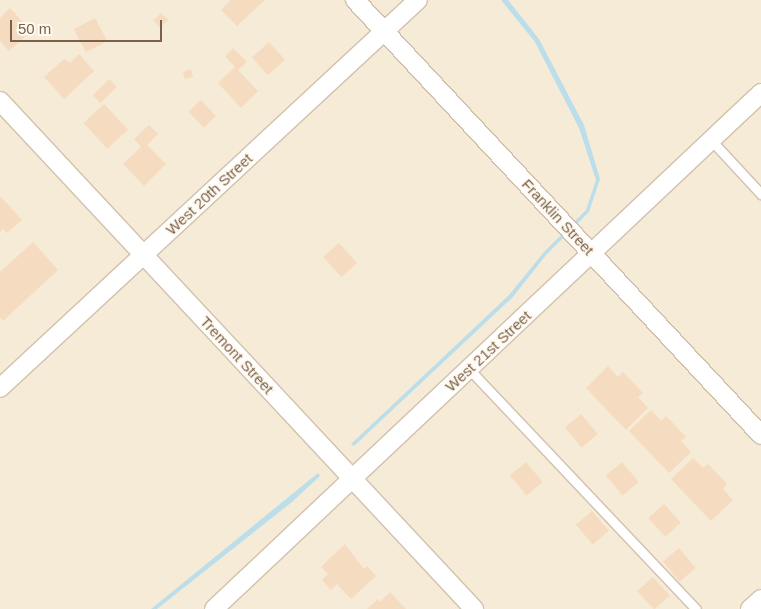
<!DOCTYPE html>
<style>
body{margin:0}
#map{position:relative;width:761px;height:609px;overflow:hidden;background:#fef8ea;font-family:Arial,sans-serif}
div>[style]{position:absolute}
.residential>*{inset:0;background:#f6ebd7;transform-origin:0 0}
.water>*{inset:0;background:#bcdeea}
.building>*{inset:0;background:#f5dbbf;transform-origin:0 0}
.roads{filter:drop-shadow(1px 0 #d2c1ae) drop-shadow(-1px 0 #d2c1ae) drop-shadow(0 1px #d2c1ae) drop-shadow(0 -1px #d2c1ae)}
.service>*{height:9px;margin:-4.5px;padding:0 4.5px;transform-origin:4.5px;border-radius:4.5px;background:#fff}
.minor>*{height:18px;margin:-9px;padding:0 9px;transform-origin:9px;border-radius:9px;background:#fff}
span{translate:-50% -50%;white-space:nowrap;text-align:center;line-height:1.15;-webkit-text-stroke:4px #fffbf2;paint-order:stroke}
.street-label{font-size:15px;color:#7c614a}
.scale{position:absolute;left:10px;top:20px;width:152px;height:22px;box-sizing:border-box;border:2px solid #7c614a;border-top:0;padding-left:6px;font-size:15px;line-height:18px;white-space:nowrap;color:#7c614a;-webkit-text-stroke:4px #fffbf2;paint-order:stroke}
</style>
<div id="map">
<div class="residential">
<div style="left:0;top:0;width:761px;height:609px"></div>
</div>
<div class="water">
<div style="clip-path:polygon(501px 0,508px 0,539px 39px,584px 125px,600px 179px,589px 212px,547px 254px,512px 298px,354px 446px,351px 444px,509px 295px,544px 252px,586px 210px,596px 180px,579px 128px,535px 42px)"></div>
<div style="clip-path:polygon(318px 473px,320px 476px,292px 502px,157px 609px,151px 609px)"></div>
</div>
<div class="building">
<div style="clip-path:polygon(231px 0,265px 0,237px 26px,221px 10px)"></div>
<div style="clip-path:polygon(10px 8px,31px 31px,9px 51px,0 41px,0 18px)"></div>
<div style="left:161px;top:13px;width:10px;height:11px;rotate:45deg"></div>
<div style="left:95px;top:18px;width:26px;height:24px;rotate:62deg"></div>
<div style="left:269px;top:42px;width:24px;height:23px;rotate:48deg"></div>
<div style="clip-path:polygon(233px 48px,247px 62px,238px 70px,258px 91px,241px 108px,218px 83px,235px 67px,225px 56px)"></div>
<div style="clip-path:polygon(79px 54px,94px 71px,64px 99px,44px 77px,64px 59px,70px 63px)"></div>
<div style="clip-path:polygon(191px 69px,193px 77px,185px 79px,183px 72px)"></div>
<div style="left:109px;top:79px;width:11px;height:23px;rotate:45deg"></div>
<div style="left:201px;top:100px;width:22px;height:17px;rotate:47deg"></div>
<div style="left:104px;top:104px;width:35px;height:28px;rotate:47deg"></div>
<div style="clip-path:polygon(149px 125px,158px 134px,147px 145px,166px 164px,144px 186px,123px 164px,141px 147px,134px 139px)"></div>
<div style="clip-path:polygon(0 196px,22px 220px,7px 233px,3px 229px,0 232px)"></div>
<div style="clip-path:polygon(33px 242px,58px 270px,3px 321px,0 317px,0 272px)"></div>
<div style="left:339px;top:243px;width:27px;height:21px;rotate:48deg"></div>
<div style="clip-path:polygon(608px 366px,618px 377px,623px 372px,643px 393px,638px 397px,648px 408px,626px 430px,586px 388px)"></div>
<div style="clip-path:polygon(651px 410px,661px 421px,666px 416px,686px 437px,681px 441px,691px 452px,669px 473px,629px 431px)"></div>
<div style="left:581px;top:414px;width:26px;height:21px;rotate:50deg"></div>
<div style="clip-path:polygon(693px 458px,703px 468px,708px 464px,727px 484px,723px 489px,733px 500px,711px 521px,671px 479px)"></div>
<div style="left:526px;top:462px;width:26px;height:21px;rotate:50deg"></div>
<div style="left:622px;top:462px;width:26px;height:21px;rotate:50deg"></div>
<div style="left:664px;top:504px;width:25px;height:21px;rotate:48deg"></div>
<div style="left:592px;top:511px;width:26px;height:21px;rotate:50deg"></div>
<div style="clip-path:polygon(345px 544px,364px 569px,367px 566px,376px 576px,351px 599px,337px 584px,331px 590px,322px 580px,328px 574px,321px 567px)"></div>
<div style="left:679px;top:548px;width:26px;height:21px;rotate:50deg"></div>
<div style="left:653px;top:577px;width:25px;height:21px;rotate:48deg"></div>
<div style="clip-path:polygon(390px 592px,406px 609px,367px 609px,378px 599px,380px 602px)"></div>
</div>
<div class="roads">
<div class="service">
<div style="left:711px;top:140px;width:74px;rotate:47.2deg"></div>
<div style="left:469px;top:369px;width:330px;rotate:46.6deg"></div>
</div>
<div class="minor">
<div style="left:355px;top:0;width:595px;rotate:46.97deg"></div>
<div style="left:0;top:101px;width:695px;rotate:46.98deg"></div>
<div style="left:0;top:388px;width:570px;rotate:-42.87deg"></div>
<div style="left:214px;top:609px;width:752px;rotate:-43.33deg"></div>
<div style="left:750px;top:609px;width:15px;rotate:-42deg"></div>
</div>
</div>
<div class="street-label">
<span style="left:209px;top:194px;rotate:-43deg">West 20th Street</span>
<span style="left:558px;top:217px;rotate:47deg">Franklin Street</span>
<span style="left:488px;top:351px;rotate:-43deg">West 21st Street</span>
<span style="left:237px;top:355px;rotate:47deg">Tremont Street</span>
</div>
<div class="scale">50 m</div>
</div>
